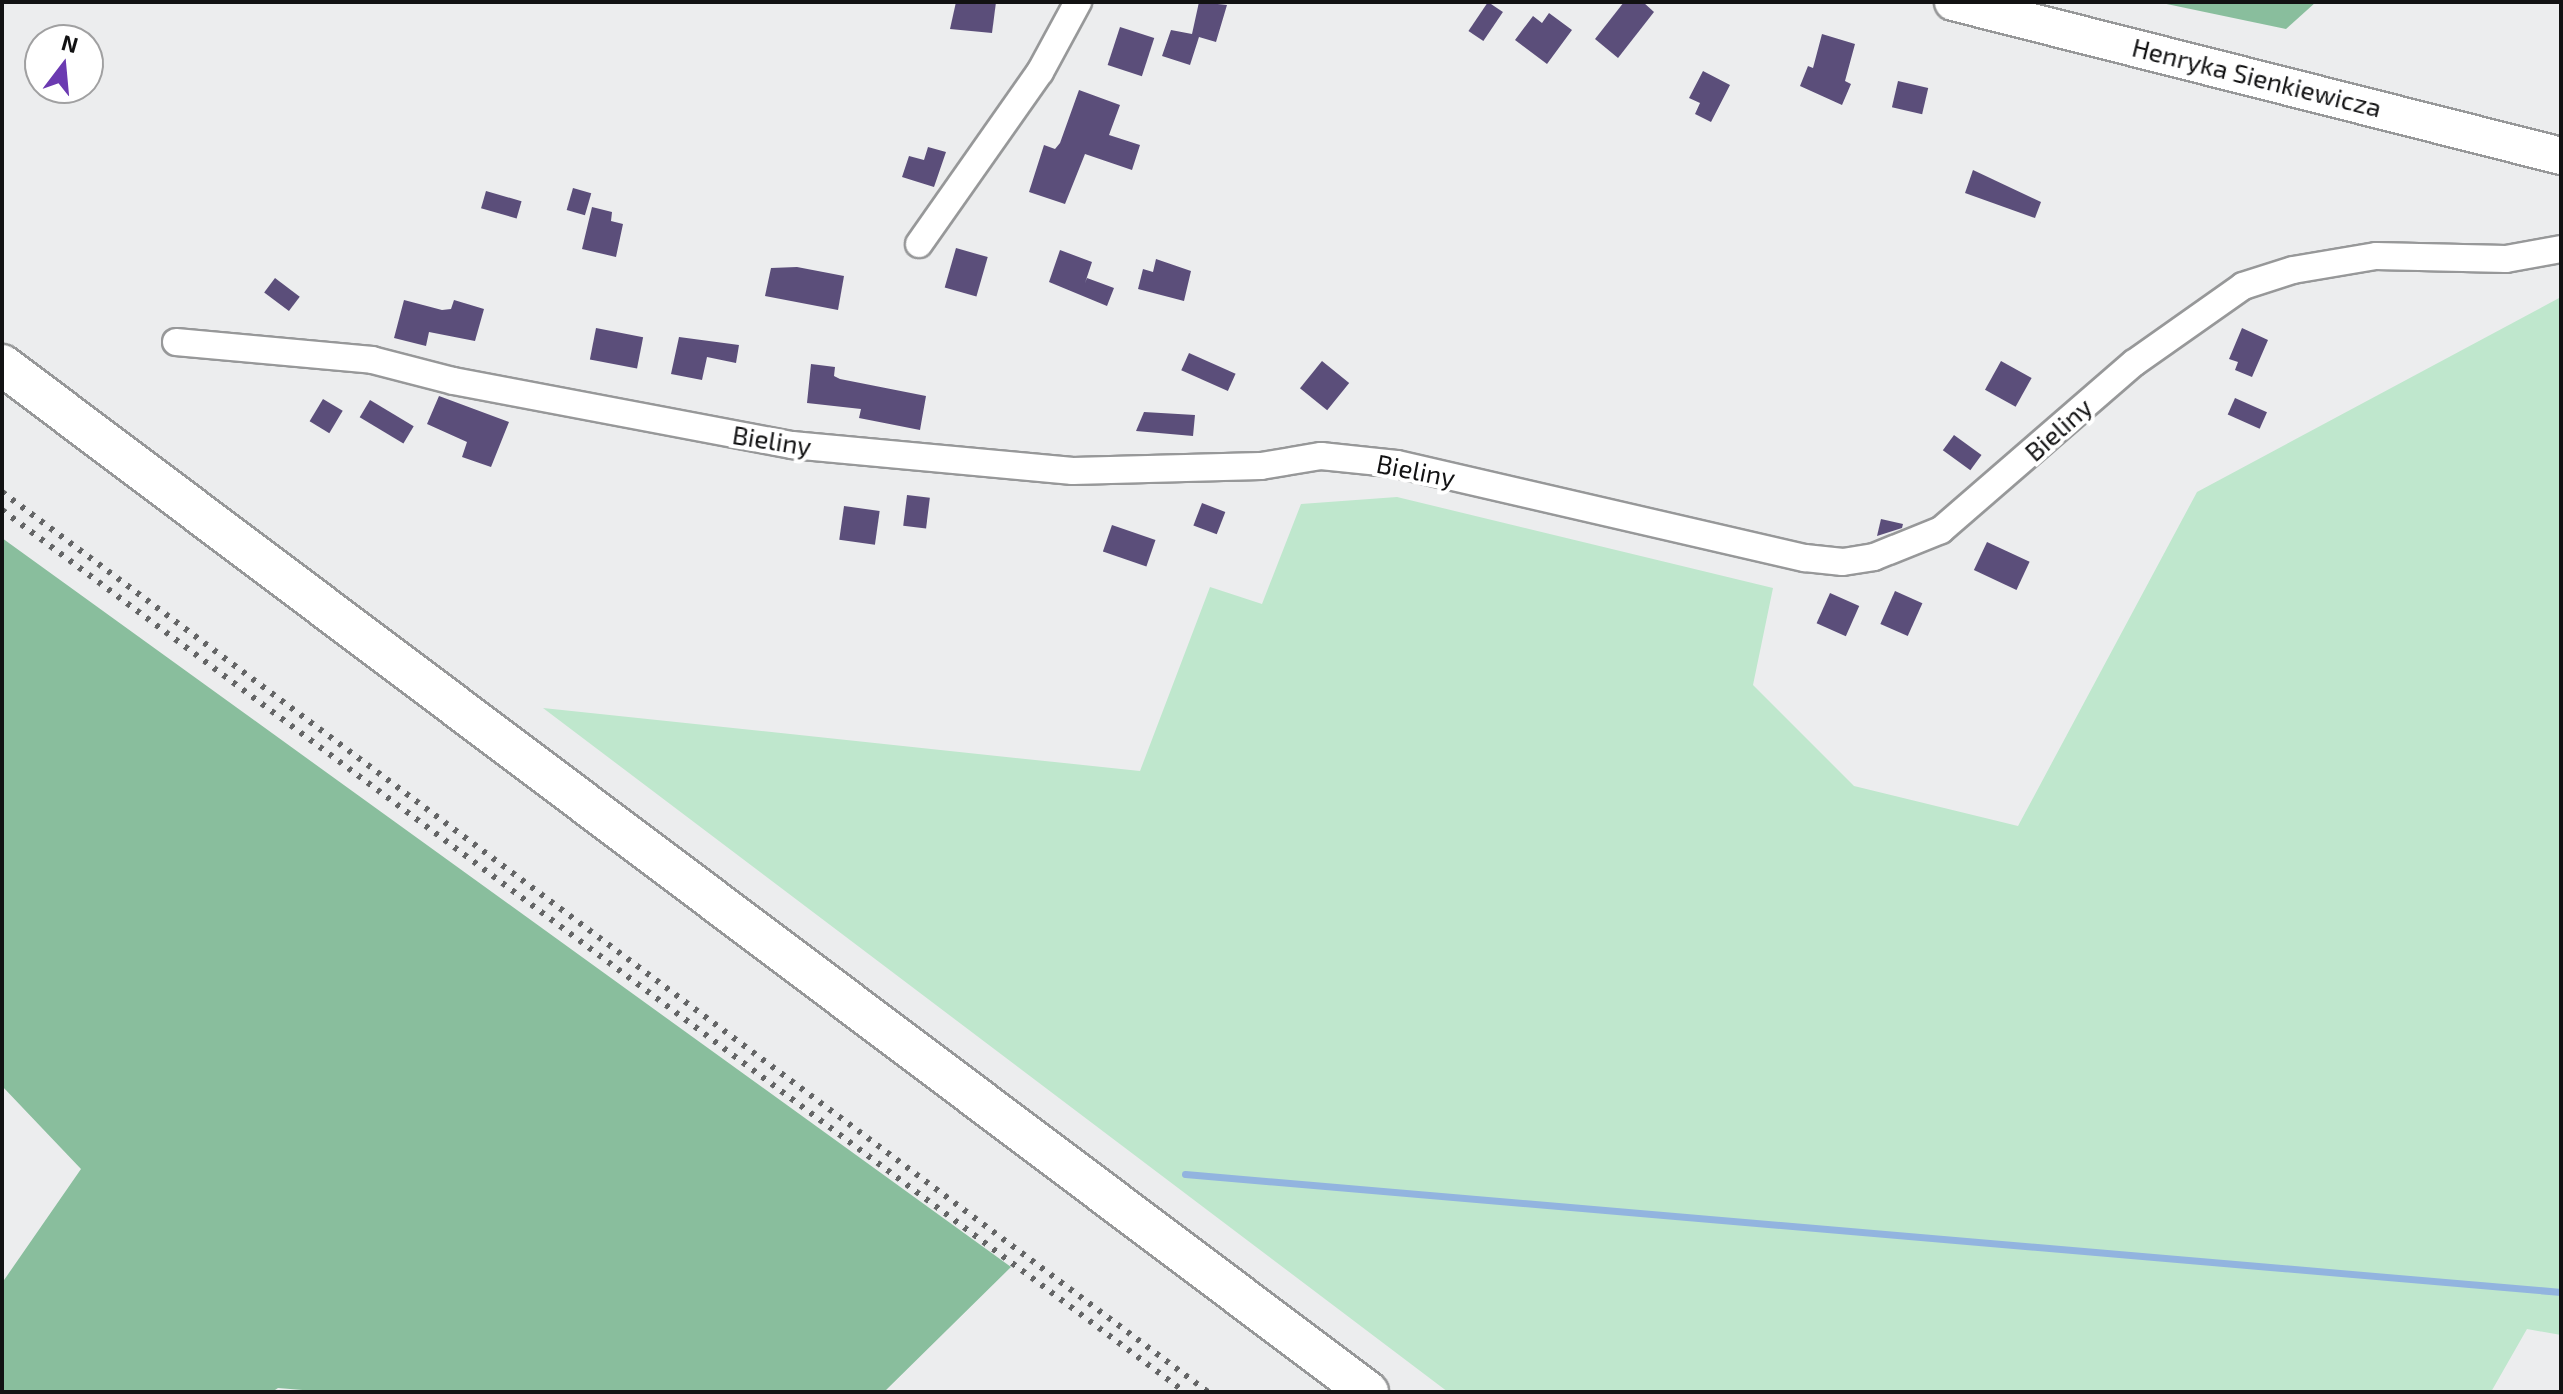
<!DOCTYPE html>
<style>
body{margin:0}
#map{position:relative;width:2563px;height:1394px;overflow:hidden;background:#ecedee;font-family:"Exo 2",sans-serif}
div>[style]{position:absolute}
.green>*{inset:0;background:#bfe7cd}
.forest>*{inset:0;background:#89be9d}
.stream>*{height:7px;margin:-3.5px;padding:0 3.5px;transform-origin:3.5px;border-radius:3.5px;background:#92b4df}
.building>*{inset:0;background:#5b4e7a;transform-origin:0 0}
.roads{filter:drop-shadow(2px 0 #979899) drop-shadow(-2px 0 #979899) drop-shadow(0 2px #979899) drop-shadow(0 -2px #979899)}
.street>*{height:26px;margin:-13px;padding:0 13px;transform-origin:13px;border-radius:13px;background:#fff}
.secondary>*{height:36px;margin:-18px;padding:0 18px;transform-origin:18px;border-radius:18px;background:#fff}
.primary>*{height:40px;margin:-20px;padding:0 20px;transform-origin:20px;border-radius:20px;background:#fff}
.rail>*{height:6px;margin-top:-3px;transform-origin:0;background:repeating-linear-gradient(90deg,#646566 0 4px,transparent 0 12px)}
span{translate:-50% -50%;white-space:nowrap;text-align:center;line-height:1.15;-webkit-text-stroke:8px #fff;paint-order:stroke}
.street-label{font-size:26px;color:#121213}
.frame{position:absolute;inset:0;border:4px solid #121213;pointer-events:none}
.north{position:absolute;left:24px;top:24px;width:80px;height:80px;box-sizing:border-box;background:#fff;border:2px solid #a0a0a1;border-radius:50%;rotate:16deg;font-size:22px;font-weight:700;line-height:32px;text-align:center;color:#121213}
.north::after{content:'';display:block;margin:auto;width:28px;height:36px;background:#6b3ab1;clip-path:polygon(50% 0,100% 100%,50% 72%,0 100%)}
</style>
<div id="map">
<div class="green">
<div style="clip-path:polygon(2561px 297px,2561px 1335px,2527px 1329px,2491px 1392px,1448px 1392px,543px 708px,1140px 771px,1210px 587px,1262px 604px,1301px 504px,1397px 497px,1773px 588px,1753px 685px,1854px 786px,2018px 826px,2197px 492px)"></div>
</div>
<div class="forest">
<div style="clip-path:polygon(2157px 2px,2316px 2px,2286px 29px)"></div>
<div style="clip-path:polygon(2px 538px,1011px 1267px,884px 1392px,327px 1392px,278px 1388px,272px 1392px,2px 1392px,2px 1283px,81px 1169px,2px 1086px)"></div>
</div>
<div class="stream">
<div style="left:1185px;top:1174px;width:1381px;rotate:4.9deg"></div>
</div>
<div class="building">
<div style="clip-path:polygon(956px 2px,996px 2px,992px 33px,950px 29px)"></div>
<div style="clip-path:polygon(1199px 2px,1227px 5px,1216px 42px,1199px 37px,1190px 65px,1162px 56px,1171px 30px,1192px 34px)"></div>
<div style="left:1488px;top:2px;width:18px;height:35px;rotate:34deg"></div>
<div style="clip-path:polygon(1624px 2px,1643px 2px,1654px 12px,1618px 58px,1595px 39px)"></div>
<div style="clip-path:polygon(1549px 13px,1572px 30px,1547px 64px,1515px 40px,1533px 16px,1542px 23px)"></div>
<div style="left:1120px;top:27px;width:36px;height:40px;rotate:18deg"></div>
<div style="clip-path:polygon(1822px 34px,1855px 44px,1845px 81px,1851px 84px,1842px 105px,1800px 86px,1808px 66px,1813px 68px)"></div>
<div style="clip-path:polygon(1703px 71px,1730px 85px,1711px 122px,1695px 114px,1700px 103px,1689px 98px)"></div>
<div style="left:1898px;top:81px;width:31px;height:27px;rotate:13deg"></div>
<div style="clip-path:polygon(1079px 90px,1120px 105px,1109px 135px,1140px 145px,1132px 170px,1085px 154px,1065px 204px,1029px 192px,1044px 145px,1055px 149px,1060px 143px)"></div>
<div style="clip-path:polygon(928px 147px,946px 152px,934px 187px,902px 177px,909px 156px,924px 160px)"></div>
<div style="clip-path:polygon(1973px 170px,2041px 202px,2035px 218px,1965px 193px)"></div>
<div style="left:573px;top:188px;width:19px;height:23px;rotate:16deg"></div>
<div style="left:486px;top:191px;width:37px;height:18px;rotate:16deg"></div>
<div style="clip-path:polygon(592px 207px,612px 212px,611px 221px,623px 224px,616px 257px,582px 249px)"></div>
<div style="left:956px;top:248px;width:33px;height:41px;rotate:16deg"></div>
<div style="clip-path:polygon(1060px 250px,1092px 262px,1085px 283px,1087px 278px,1114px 288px,1107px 306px,1049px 282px)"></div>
<div style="clip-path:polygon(1156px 259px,1191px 271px,1184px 301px,1138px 289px,1143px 269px,1153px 272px)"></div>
<div style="clip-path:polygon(797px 267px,844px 276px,838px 310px,765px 296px,771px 268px)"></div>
<div style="left:275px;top:278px;width:31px;height:18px;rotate:37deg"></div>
<div style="clip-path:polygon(404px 300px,442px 310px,451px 309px,454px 300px,484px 309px,475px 341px,429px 332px,426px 346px,394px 338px)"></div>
<div style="left:596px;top:328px;width:48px;height:32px;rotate:11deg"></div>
<div style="clip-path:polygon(2242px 328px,2268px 340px,2252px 377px,2235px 370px,2238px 362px,2229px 359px)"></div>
<div style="clip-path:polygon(679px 337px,739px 345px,736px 363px,707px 357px,702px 380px,671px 374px)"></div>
<div style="left:1189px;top:353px;width:51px;height:19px;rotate:24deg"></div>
<div style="left:1322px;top:361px;width:35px;height:35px;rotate:39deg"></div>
<div style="left:2001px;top:361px;width:35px;height:33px;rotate:29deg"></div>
<div style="clip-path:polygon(811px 364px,835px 367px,834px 376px,840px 379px,926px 396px,920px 430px,859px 418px,861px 409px,807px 403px)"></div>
<div style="clip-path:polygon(439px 396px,509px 422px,491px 467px,462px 457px,467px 442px,427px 424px)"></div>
<div style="left:2235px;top:398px;width:35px;height:18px;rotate:24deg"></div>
<div style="left:323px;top:399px;width:23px;height:26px;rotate:31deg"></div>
<div style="left:370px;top:400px;width:51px;height:20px;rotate:31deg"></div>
<div style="clip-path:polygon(1144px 412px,1195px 415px,1193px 436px,1136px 431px)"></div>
<div style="left:1954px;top:435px;width:34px;height:19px;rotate:36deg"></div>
<div style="left:907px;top:495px;width:23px;height:31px;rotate:7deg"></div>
<div style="left:1202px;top:503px;width:25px;height:24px;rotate:21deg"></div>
<div style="left:844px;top:506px;width:36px;height:34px;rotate:8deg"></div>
<div style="clip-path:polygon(1881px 519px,1903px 524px,1902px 528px,1877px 536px)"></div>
<div style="left:1112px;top:525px;width:46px;height:28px;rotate:19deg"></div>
<div style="left:1987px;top:542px;width:47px;height:31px;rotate:25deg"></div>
<div style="left:1895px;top:591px;width:30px;height:36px;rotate:24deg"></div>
<div style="left:1830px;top:593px;width:32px;height:33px;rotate:24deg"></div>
</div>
<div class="roads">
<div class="street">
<div style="left:919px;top:244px;width:210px;rotate:-54.9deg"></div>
<div style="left:1040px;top:72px;width:80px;rotate:-61.5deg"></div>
<div style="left:176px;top:342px;width:197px;rotate:5.2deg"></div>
<div style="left:372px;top:360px;width:84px;rotate:14.5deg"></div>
<div style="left:453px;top:381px;width:345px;rotate:10.7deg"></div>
<div style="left:792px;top:445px;width:282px;rotate:5.3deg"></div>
<div style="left:1073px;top:471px;width:188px;rotate:-1.5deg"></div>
<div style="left:1261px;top:466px;width:61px;rotate:-9.5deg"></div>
<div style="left:1321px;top:456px;width:76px;rotate:6deg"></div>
<div style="left:1397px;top:464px;width:419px;rotate:13deg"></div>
<div style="left:1805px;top:558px;width:38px;rotate:6deg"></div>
<div style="left:1843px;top:562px;width:31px;rotate:-9deg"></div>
<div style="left:1874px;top:557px;width:72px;rotate:-21.9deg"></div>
<div style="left:1941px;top:530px;width:255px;rotate:-40.9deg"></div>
<div style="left:2134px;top:363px;width:133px;rotate:-35.2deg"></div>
<div style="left:2243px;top:286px;width:52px;rotate:-17.7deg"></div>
<div style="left:2293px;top:270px;width:84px;rotate:-9.6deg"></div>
<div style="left:2376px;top:256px;width:130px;rotate:1.3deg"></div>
<div style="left:2506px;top:259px;width:56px;rotate:-10.3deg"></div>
</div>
<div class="secondary">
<div style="left:1953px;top:2px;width:627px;rotate:14.21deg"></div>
</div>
<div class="primary">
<div style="left:2px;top:365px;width:1709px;rotate:36.94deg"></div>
</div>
</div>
<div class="rail">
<div style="left:2px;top:492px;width:1505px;rotate:36.73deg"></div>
<div style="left:2px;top:510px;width:1476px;rotate:36.71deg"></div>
</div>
<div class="street-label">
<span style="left:2257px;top:77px;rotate:14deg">Henryka Sienkiewicza</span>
<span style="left:2058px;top:429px;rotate:-42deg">Bieliny</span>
<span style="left:772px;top:440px;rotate:9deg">Bieliny</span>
<span style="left:1416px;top:470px;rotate:11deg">Bieliny</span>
</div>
<div class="frame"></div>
<div class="north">N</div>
</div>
